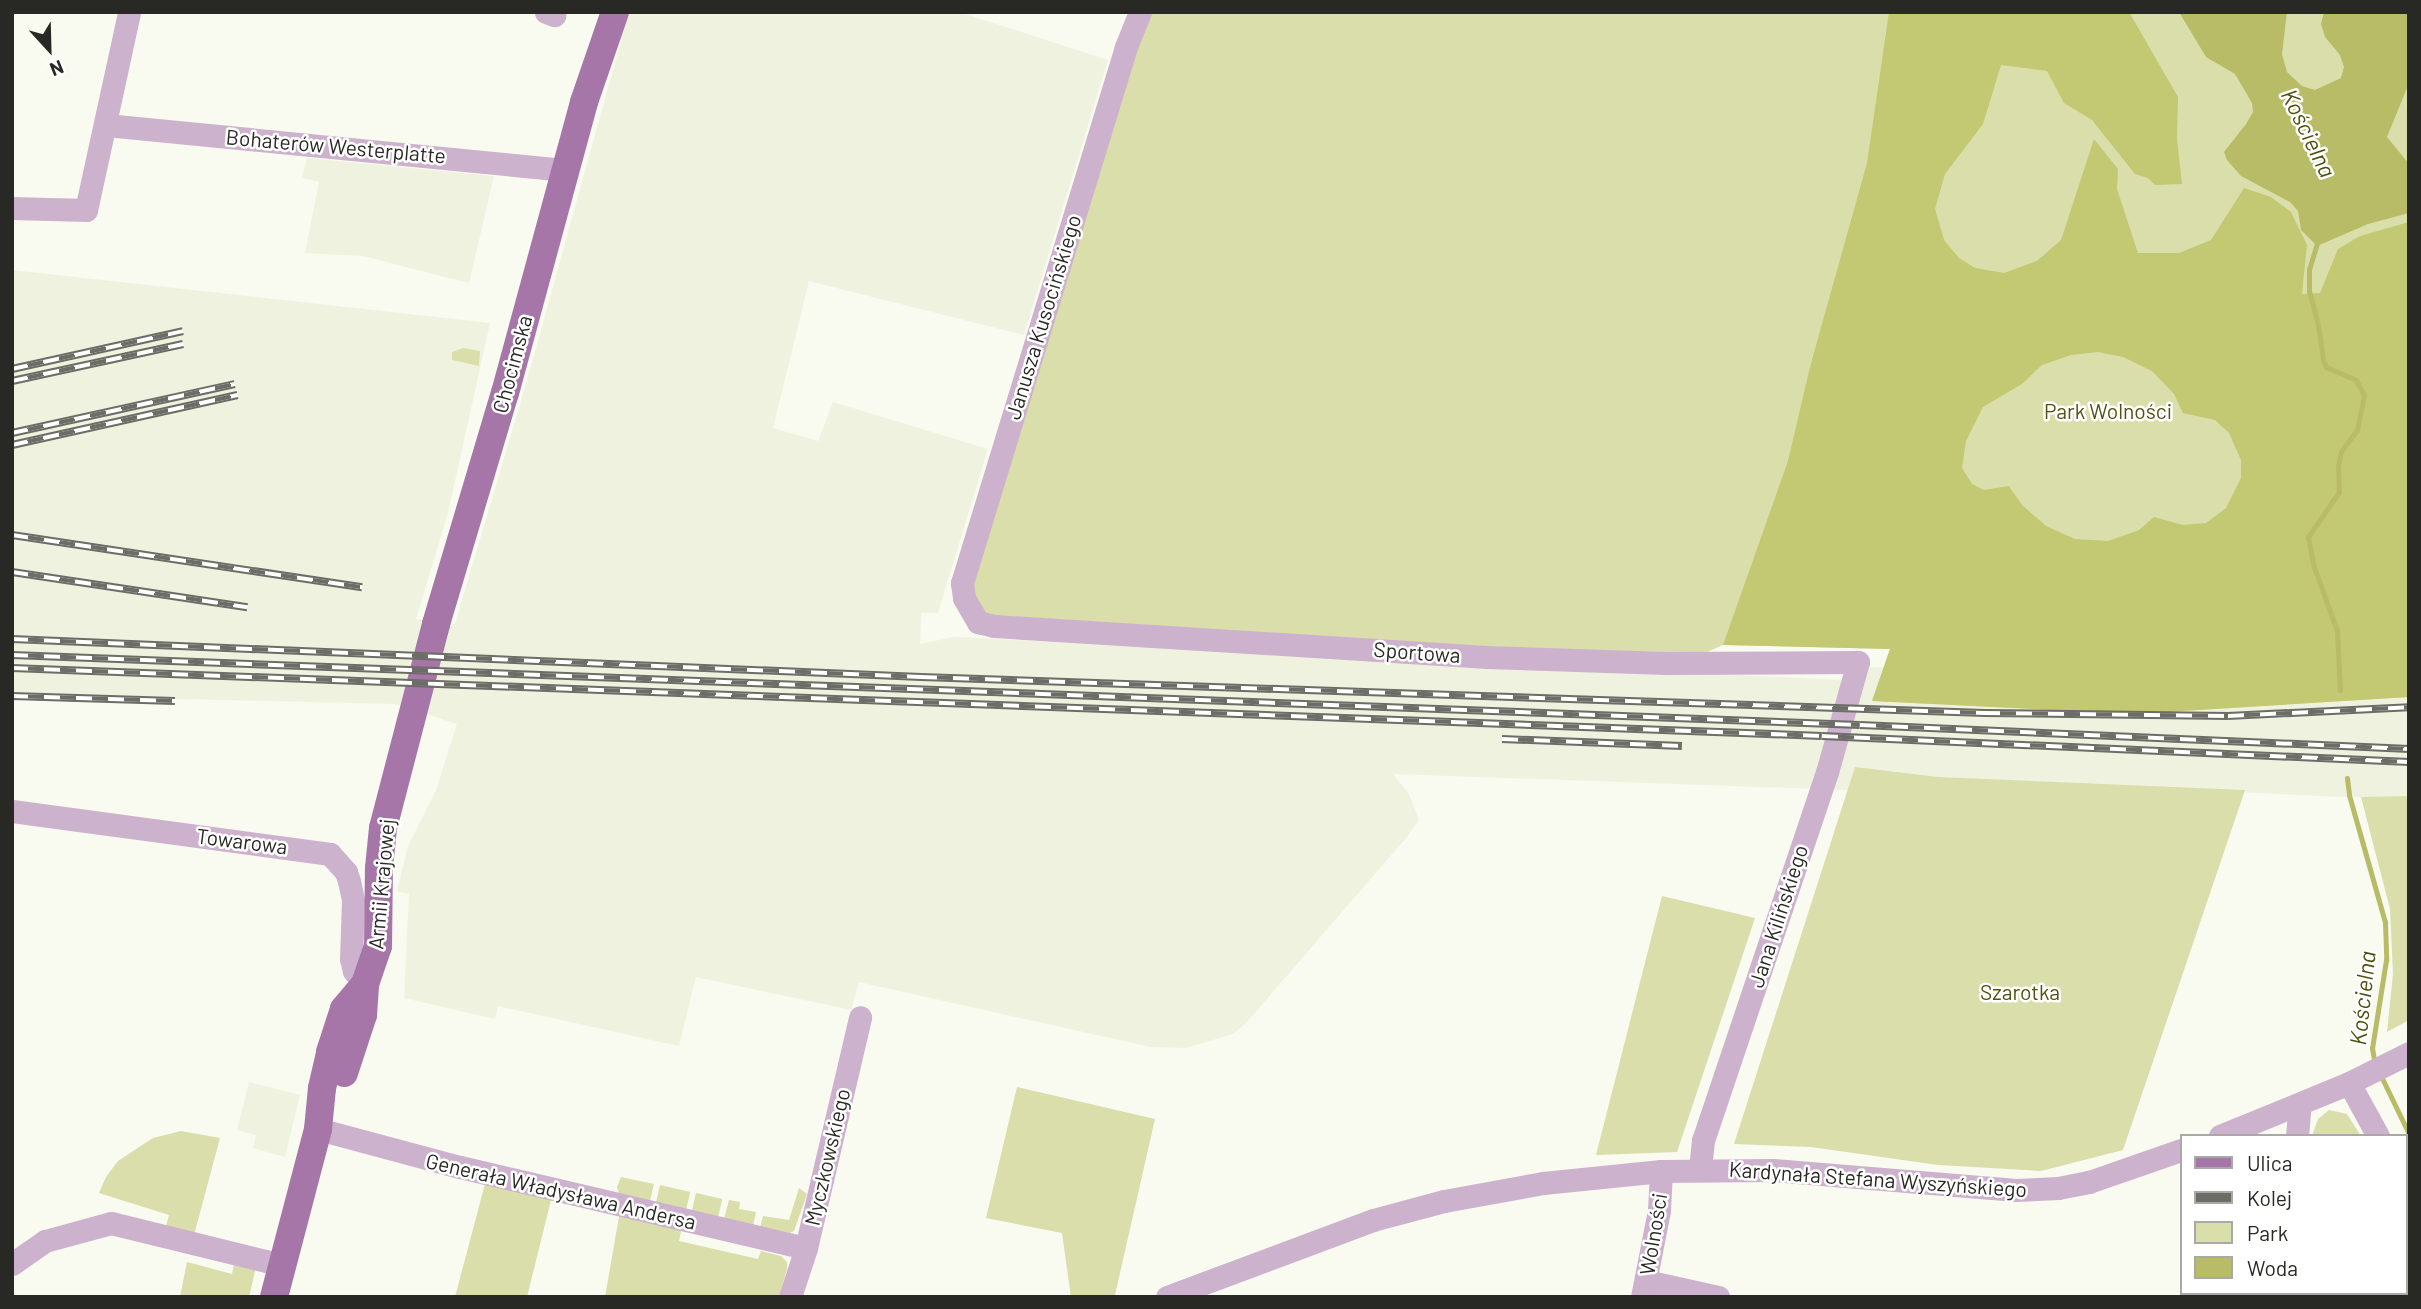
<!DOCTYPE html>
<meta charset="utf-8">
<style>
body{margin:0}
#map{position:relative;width:2421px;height:1309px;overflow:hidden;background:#f9faf0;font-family:Barlow,sans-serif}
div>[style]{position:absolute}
.built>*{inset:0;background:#f0f2e0}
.green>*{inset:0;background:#dadeab;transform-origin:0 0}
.forest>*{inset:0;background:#c3c872}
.water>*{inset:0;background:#b8bc67}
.stream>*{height:5px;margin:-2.5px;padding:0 2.5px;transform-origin:2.5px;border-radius:2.5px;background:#b8bc67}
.minor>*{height:23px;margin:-11.5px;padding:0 11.5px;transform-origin:11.5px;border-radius:11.5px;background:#cdb2ce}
.major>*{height:28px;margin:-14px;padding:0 14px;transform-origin:14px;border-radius:14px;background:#a676a8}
.rail>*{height:8px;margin-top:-4px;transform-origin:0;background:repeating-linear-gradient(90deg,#fff 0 16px,#6d6d67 0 32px);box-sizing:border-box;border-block:2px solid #6d6d67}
span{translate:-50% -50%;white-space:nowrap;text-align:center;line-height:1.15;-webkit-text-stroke:5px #fff;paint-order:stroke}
.street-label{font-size:21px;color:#282824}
.park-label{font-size:21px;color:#505212}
.water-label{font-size:23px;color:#4e500e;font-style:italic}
.frame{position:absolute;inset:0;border:14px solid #282824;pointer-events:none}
.legend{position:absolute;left:2180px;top:1134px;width:228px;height:161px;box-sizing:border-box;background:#fff;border:2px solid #a9a9a7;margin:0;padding:9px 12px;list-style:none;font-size:21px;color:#282824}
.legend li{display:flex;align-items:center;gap:14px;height:35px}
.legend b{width:35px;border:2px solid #a9a9a7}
.north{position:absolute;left:14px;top:14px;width:70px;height:70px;-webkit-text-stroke:5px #fff;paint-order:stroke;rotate:158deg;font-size:19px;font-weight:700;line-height:28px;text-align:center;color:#282824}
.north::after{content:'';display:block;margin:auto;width:24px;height:32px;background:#282824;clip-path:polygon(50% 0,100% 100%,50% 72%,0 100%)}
</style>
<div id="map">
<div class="built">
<div style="clip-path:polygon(629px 12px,959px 12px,1108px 60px,1024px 335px,809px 281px,773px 428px,818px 441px,833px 402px,988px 449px,938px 613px,921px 613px,920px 644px,954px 637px,1864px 681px,1870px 667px,2141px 680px,2409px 669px,2409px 797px,2339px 797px,1938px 777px,1932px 793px,1393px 774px,1409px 794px,1419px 820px,1406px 838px,1246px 1023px,1233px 1034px,1186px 1048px,1151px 1047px,859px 982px,851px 1010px,696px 977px,679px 1046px,498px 1006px,495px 1019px,404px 998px,409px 894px,397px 891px,408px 846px,436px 790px,457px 724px,395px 704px,12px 695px,12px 270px,490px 323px,448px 513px,416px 619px,455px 624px,530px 370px)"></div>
<div style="clip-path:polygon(307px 158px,494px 176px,469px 283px,363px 256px,305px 253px,319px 182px,302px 178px)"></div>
<div style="clip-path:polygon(249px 1082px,300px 1095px,285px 1157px,253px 1148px,256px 1135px,237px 1130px)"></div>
</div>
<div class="green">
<div style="clip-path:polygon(1143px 12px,2409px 12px,2409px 697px,2133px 714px,1872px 701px,1890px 649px,1723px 645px,1698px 656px,978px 622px,964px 598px)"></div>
<div style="clip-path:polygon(463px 348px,480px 351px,479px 366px,452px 360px,452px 352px)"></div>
<div style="clip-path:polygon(1855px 767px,1938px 777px,2245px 790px,2123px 1150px,2041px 1171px,1938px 1165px,1811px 1147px,1734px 1144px)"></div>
<div style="clip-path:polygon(2409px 796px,2409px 1020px,2387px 1032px,2393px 974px,2390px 909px,2361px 797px)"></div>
<div style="clip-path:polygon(1662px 896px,1755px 918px,1677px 1152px,1596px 1155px)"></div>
<div style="clip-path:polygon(1017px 1087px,1155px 1119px,1115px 1295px,1071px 1297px,1062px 1233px,986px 1218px)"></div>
<div style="clip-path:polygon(2329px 1110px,2347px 1114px,2361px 1136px,2312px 1136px,2318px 1119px)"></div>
<div style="clip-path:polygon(181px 1131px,220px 1138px,194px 1235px,165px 1230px,169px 1215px,99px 1193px,106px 1177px,118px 1161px,153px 1138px)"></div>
<div style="clip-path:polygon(621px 1177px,654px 1184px,650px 1201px,619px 1194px,617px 1187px)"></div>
<div style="clip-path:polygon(486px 1180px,552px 1196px,527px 1297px,455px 1297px)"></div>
<div style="left:660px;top:1185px;width:31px;height:19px;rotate:13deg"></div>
<div style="clip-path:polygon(799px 1188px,807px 1194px,794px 1231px,790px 1233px,760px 1228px,763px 1216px,789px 1220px)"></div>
<div style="left:696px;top:1193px;width:27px;height:19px;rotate:13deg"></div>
<div style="clip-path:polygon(729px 1200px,740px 1202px,739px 1209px,756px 1212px,753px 1226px,724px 1219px)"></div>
<div style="clip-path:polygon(620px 1211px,682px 1227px,679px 1241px,758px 1259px,761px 1251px,781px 1256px,787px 1262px,787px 1269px,779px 1297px,605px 1297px)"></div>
<div style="clip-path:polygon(235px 1259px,257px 1263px,249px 1297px,180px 1297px,187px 1262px,232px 1274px)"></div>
</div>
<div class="forest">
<div style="clip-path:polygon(evenodd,1889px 12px,2129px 12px,2178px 97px,2177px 139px,2182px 184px,2155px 185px,2148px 178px,2135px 174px,2092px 120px,2064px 103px,2047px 71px,2001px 65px,1983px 124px,1945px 174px,1935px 209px,1944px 240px,1959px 258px,1975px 268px,2004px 273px,2037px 261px,2061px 240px,2094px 139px,2118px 169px,2117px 189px,2138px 253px,2179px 253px,2211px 240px,2244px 188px,2271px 197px,2291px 212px,2307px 245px,2302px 294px,2320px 293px,2338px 249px,2360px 236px,2409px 222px,2409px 697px,2133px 714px,1872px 701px,1890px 649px,1723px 645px,1788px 461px,1810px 367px,1867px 163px,1889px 12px,2098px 352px,2123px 357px,2152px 371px,2174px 394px,2183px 413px,2215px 420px,2229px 433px,2241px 460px,2241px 478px,2226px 508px,2206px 523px,2183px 525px,2154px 517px,2139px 530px,2108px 541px,2075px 539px,2046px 526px,2022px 505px,2009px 486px,1984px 490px,1972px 484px,1962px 468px,1966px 441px,1983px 407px,2022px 384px,2042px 365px,2071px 355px,2098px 352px)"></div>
</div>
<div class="water">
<div style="clip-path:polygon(2179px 12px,2287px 12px,2282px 54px,2287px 72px,2302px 86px,2315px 90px,2341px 78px,2344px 67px,2340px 55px,2325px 37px,2321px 24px,2324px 12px,2409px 12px,2409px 83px,2387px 137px,2409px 164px,2409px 213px,2368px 224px,2317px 246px,2301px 230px,2298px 211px,2290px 202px,2241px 176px,2227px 160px,2224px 152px,2246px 124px,2253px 112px,2252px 103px,2235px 74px,2206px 57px)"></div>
</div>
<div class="stream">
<div style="left:2318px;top:240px;width:30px;rotate:107deg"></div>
<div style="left:2309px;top:269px;width:22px;rotate:90deg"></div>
<div style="left:2309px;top:291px;width:34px;rotate:75deg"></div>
<div style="left:2318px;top:324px;width:36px;rotate:82deg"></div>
<div style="left:2323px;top:360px;width:8px;rotate:67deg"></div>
<div style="left:2326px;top:367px;width:33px;rotate:23deg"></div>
<div style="left:2356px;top:380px;width:17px;rotate:62deg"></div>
<div style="left:2364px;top:395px;width:36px;rotate:101deg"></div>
<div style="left:2357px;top:430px;width:26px;rotate:127deg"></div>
<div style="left:2341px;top:451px;width:15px;rotate:101deg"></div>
<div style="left:2338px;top:466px;width:26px;rotate:88deg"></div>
<div style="left:2339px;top:492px;width:55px;rotate:124.6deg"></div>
<div style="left:2308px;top:537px;width:31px;rotate:79deg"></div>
<div style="left:2314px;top:567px;width:68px;rotate:70.2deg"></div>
<div style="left:2337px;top:631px;width:59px;rotate:87.1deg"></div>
<div style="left:2347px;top:778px;width:17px;rotate:83deg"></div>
<div style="left:2349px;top:795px;width:132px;rotate:74.2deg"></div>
<div style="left:2385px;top:922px;width:38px;rotate:88deg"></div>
<div style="left:2386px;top:960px;width:89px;rotate:99deg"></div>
<div style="left:2372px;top:1048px;width:17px;rotate:80deg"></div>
<div style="left:2380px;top:1074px;width:67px;rotate:64.2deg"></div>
</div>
<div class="minor">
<div style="left:546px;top:12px;width:9px;rotate:21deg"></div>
<div style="left:1140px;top:12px;width:38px;rotate:112deg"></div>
<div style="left:1126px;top:47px;width:561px;rotate:107.01deg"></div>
<div style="left:962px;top:583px;width:15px;rotate:82deg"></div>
<div style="left:964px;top:598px;width:28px;rotate:60deg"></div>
<div style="left:978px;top:622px;width:16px;rotate:14deg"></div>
<div style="left:994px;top:626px;width:494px;rotate:3.6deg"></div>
<div style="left:1487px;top:657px;width:179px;rotate:1.9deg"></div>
<div style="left:1666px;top:663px;width:192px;rotate:-0.3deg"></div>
<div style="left:1858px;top:662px;width:114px;rotate:105.7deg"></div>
<div style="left:1827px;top:772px;width:388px;rotate:108.6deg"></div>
<div style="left:1703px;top:1140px;width:30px;rotate:96deg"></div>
<div style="left:106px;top:125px;width:462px;rotate:5.6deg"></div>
<div style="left:12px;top:208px;width:74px;rotate:1.5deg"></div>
<div style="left:86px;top:210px;width:203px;rotate:-77.7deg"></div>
<div style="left:12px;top:811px;width:321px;rotate:7.7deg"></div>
<div style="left:330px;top:854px;width:24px;rotate:48deg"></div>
<div style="left:346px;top:872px;width:9px;rotate:72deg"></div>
<div style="left:349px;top:881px;width:19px;rotate:78deg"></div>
<div style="left:353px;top:900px;width:59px;rotate:91.9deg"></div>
<div style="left:351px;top:959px;width:12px;rotate:76deg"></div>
<div style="left:354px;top:971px;width:17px;rotate:50deg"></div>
<div style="left:2349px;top:1083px;width:60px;rotate:61.3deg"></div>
<div style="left:318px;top:1129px;width:147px;rotate:15deg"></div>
<div style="left:460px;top:1167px;width:355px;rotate:13.2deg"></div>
<div style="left:2220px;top:1136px;width:139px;rotate:-22.3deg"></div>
<div style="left:2349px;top:1083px;width:67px;rotate:-26.6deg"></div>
<div style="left:2297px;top:1136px;width:32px;rotate:-85deg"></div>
<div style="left:2405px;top:1174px;width:5px;rotate:37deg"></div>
<div style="left:12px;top:1264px;width:40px;rotate:-34.9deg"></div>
<div style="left:45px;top:1241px;width:68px;rotate:-15.3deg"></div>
<div style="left:111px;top:1223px;width:176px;rotate:13.8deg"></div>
<div style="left:1646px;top:1281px;width:74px;rotate:12.5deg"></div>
<div style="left:790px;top:1297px;width:52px;rotate:-71.9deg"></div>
<div style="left:806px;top:1248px;width:237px;rotate:-76.8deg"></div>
<div style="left:1167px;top:1297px;width:220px;rotate:-20.5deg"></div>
<div style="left:1373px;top:1220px;width:73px;rotate:-15deg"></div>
<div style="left:1444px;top:1201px;width:101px;rotate:-10.3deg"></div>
<div style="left:1543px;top:1183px;width:119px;rotate:-5.8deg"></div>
<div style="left:1661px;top:1171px;width:112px;rotate:-0.5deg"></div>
<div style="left:1773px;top:1170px;width:244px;rotate:4.7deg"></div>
<div style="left:2016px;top:1190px;width:42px;rotate:-2.7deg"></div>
<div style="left:2058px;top:1188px;width:32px;rotate:-11deg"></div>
<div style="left:2089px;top:1182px;width:97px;rotate:-19.2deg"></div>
<div style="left:1642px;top:1297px;width:89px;rotate:-78.9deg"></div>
<div style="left:1659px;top:1210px;width:39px;rotate:-87deg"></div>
<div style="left:2263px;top:1297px;width:4px;rotate:-90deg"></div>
</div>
<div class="major">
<div style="left:344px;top:1073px;width:61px;rotate:-71.9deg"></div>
<div style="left:363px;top:1015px;width:31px;rotate:-86deg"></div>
<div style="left:274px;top:1297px;width:174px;rotate:-75.3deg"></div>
<div style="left:318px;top:1129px;width:41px;rotate:-84.4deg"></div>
<div style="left:322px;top:1088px;width:37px;rotate:-77deg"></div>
<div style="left:330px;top:1052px;width:45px;rotate:-72deg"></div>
<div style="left:344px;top:1009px;width:33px;rotate:-50deg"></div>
<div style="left:365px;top:984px;width:40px;rotate:-71.1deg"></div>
<div style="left:378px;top:946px;width:78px;rotate:-89.3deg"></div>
<div style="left:379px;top:868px;width:40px;rotate:-84.3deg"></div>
<div style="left:383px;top:828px;width:211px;rotate:-75.4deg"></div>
<div style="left:436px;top:624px;width:241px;rotate:-73.4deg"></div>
<div style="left:505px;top:393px;width:302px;rotate:-74.8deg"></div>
<div style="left:584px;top:102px;width:95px;rotate:-71deg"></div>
</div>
<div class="rail">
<div style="left:12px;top:369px;width:175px;rotate:-12.5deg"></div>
<div style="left:12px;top:381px;width:175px;rotate:-12.2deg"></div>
<div style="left:12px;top:433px;width:228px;rotate:-12.4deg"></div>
<div style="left:12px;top:445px;width:231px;rotate:-12.5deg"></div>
<div style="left:12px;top:535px;width:354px;rotate:8.5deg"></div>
<div style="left:12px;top:572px;width:238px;rotate:8.5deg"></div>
<div style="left:12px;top:639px;width:910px;rotate:2.39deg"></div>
<div style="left:921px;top:677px;width:1064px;rotate:1.94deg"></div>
<div style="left:1984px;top:713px;width:244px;rotate:0.7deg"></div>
<div style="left:2228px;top:716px;width:181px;rotate:-2.8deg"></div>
<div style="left:12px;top:655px;width:1849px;rotate:2.17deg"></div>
<div style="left:1860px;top:725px;width:550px;rotate:2.5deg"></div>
<div style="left:12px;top:668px;width:1811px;rotate:2.15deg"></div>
<div style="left:1822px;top:736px;width:588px;rotate:2.54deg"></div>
<div style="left:12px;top:696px;width:163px;rotate:1.8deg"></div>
<div style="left:1502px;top:739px;width:180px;rotate:2.2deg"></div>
</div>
<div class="street-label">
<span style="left:336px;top:146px;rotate:5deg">Bohaterów Westerplatte</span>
<span style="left:1043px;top:317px;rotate:-73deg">Janusza Kusocińskiego</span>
<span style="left:512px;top:364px;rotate:-75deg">Chocimska</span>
<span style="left:1417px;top:652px;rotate:4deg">Sportowa</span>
<span style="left:242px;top:841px;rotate:7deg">Towarowa</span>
<span style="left:381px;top:884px;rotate:-85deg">Armii Krajowej</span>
<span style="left:1778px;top:916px;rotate:-72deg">Jana Kilińskiego</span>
<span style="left:827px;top:1157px;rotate:-77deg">Myczkowskiego</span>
<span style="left:1878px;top:1179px;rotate:4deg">Kardynała Stefana Wyszyńskiego</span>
<span style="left:561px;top:1191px;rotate:13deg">Generała Władysława Andersa</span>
<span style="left:1653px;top:1234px;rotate:-81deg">Wolności</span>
</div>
<div class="park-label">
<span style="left:2108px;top:411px">Park Wolności</span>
<span style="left:2020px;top:992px">Szarotka</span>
</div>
<div class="water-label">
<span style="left:2309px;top:133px;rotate:64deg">Kościelna</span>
<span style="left:2362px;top:998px;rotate:-84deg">Kościelna</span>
</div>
<div class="frame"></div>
<ul class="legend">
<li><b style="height:9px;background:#a676a8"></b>Ulica</li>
<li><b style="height:9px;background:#6d6d67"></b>Kolej</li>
<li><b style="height:19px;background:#dadeab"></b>Park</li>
<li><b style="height:19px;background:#b8bc67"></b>Woda</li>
</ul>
<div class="north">N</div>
</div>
